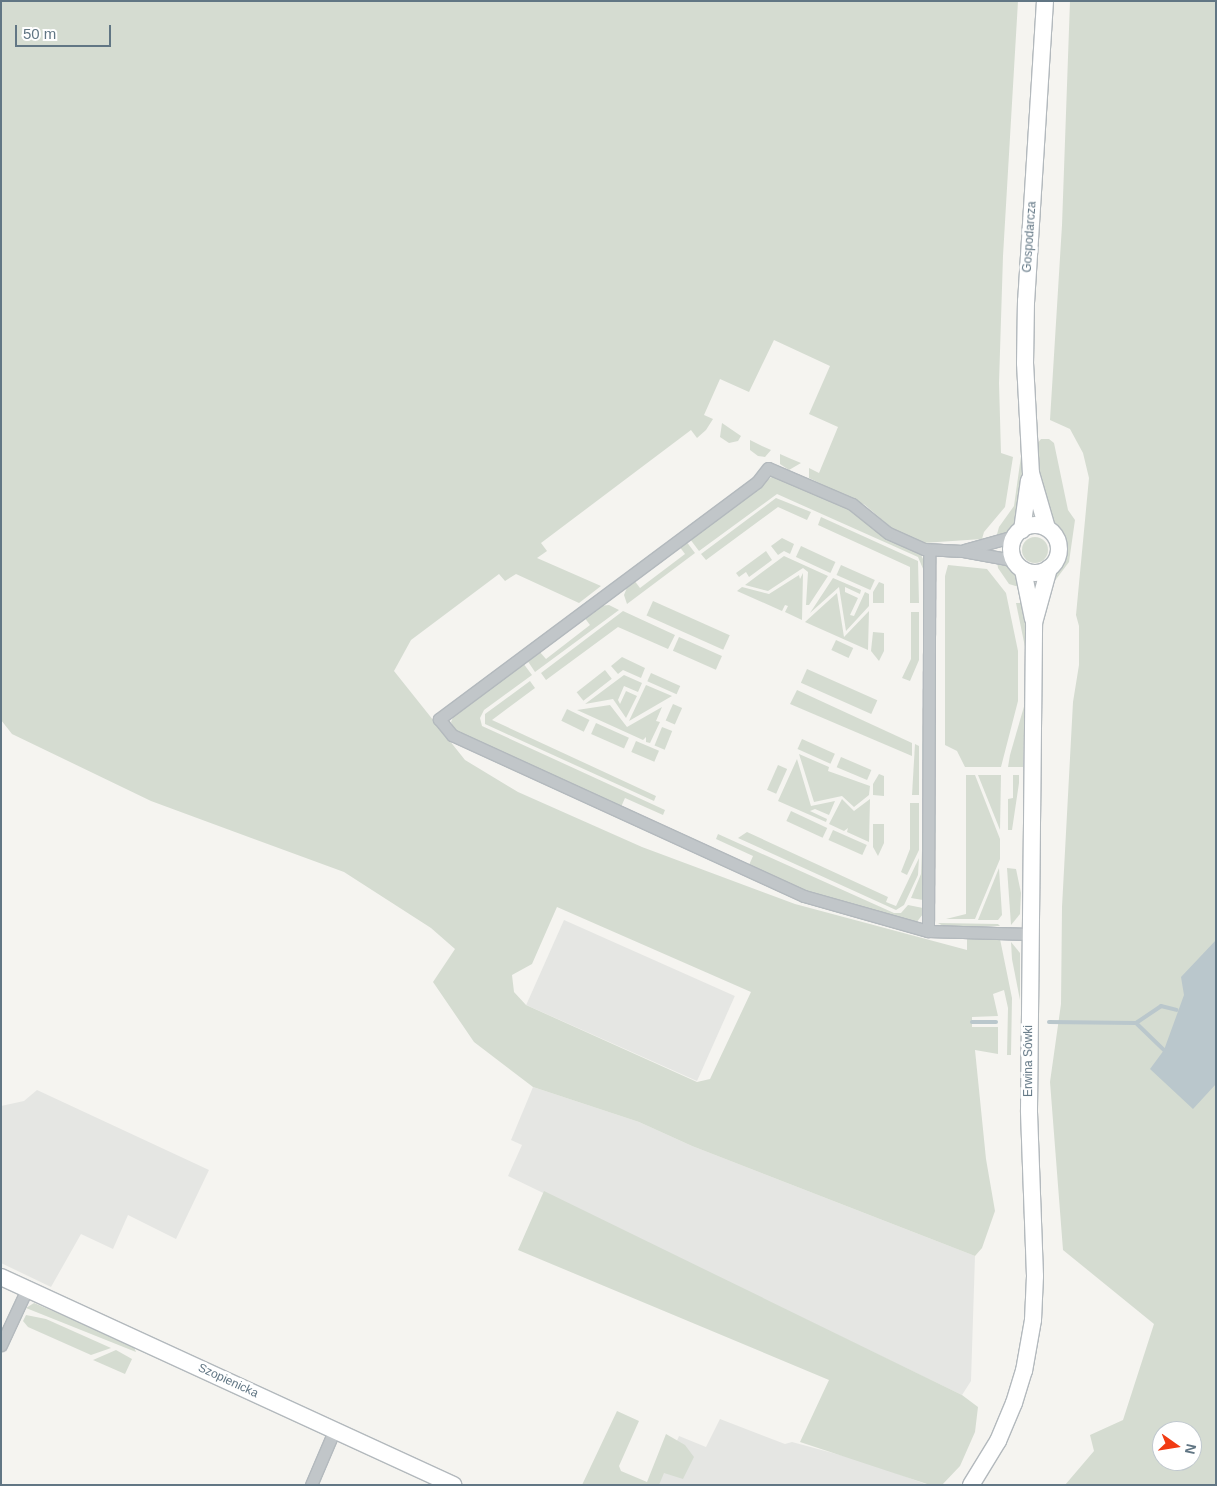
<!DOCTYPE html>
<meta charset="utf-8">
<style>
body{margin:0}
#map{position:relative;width:1217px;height:1486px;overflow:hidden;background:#f5f4f0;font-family:Helvetica,sans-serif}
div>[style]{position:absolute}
.built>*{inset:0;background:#e5e6e3;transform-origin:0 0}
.green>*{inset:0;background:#d5dcd1;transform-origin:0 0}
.round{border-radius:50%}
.water>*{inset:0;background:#bac7cc}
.stream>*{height:4px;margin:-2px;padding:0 2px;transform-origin:2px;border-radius:2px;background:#bac7cc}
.roads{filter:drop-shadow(1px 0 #b3b9bd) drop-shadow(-1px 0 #b3b9bd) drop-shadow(0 1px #b3b9bd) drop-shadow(0 -1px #b3b9bd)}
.street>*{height:11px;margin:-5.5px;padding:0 5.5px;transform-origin:5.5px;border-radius:5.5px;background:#c1c6c9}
.secondary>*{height:16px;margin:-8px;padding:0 8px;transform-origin:8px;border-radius:8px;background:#fff}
.secondary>.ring{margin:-8px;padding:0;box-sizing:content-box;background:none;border:16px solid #fff;border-radius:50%}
span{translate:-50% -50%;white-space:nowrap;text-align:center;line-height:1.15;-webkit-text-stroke:5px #fff;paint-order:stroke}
.street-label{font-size:12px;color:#617684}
.frame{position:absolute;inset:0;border:2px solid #617684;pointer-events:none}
.north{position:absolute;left:1152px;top:1421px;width:50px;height:50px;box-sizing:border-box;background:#fff;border:1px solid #c0c8ce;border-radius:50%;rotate:103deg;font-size:14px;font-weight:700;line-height:20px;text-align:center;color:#617684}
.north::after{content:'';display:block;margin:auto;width:18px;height:22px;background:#f13b13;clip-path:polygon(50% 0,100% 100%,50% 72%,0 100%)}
.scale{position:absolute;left:15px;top:25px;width:96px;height:22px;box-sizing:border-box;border:2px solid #617684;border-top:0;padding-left:6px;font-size:15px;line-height:18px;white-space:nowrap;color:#617684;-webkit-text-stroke:4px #fff;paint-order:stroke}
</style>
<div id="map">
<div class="built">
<div style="left:564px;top:920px;width:187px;height:93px;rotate:24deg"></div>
<div style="clip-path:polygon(533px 1087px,639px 1122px,692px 1146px,975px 1256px,971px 1381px,962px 1395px,508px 1176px,522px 1145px,511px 1140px)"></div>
<div style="clip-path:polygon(37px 1090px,209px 1170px,176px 1239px,128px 1215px,113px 1249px,81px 1234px,51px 1287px,1px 1263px,1px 1106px,24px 1101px)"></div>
<div style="clip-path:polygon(720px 1419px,785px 1444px,792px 1442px,866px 1462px,928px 1485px,658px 1485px,679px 1436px,706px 1447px)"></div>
</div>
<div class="green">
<div style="clip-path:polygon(evenodd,1px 1px,1018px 1px,1003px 256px,999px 383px,1001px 453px,1013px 457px,1005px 507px,984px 532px,982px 539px,923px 543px,894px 530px,865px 505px,809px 478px,809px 468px,819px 473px,838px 427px,809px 414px,830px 366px,774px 340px,749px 392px,720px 379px,704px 415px,713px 419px,706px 430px,697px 438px,691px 430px,541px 543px,547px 551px,537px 558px,601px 586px,579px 603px,516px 574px,505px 581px,499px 574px,411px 640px,394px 671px,465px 760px,518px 792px,642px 847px,795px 904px,967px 950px,967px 939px,1000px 939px,1012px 998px,1011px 1055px,1007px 1055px,1008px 1008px,1004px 990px,993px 994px,998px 1016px,972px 1017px,972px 1027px,998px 1027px,998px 1054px,975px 1050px,986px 1159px,995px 1211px,982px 1248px,975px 1256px,692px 1146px,639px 1122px,533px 1087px,474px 1042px,433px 982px,455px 949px,431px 928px,344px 872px,151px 801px,12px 734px,1px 720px,1px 1px,557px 907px,751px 992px,710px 1079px,697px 1082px,526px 1005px,514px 992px,512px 975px,532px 964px,557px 907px)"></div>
<div style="clip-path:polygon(evenodd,1070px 1px,1216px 1px,1216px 1485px,1065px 1485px,1094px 1451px,1090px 1435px,1123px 1420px,1154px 1324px,1063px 1250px,1050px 1082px,1061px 1004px,1062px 907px,1073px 702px,1079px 665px,1079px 626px,1076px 615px,1089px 478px,1083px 453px,1070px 429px,1050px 420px,1062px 225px,1070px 1px,1162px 1431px,1192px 1431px,1192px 1461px,1162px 1461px,1162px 1431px)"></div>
<div style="clip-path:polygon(722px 423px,741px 436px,738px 441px,729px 443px,720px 437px)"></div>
<div style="clip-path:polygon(1041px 439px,1049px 439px,1054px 443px,1068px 510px,1075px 520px,1069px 562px,1051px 586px,1052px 574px,1061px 563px,1064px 548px,1060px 534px,1049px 521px,1039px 469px,1037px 444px)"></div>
<div style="clip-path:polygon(750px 440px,762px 446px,771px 450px,765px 457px,758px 456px,750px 450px)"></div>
<div style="clip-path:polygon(1022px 449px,1023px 491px,1018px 525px,1010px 532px,996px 538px,999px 527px,1014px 506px)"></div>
<div style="clip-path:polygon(780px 454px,789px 458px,801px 463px,789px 470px,780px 464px)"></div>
<div style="clip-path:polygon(773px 476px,851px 509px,892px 541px,920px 553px,924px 561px,924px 571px,918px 557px,777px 494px,699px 551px,690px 539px)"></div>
<div style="clip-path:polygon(776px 498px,811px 512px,807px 520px,778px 507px,706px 560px,701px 554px)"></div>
<div style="clip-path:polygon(821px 517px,918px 561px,919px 603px,910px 603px,910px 567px,818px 525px)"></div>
<div class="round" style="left:1022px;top:537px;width:26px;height:26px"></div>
<div style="clip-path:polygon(782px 538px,794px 544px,790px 554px,784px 551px,778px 555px,771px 546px)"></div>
<div style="clip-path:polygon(686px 541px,695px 553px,627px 604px,624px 595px,628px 585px,634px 580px,640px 588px,685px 554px,679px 546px)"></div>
<div style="left:801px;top:546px;width:38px;height:12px;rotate:25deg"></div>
<div style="clip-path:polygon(766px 551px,772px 560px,749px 577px,746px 572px,739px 577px,736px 573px)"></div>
<div style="clip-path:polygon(784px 556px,828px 576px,809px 605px,806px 605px,808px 572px,803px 568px,768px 591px,745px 585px)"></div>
<div style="clip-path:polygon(997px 561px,1012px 568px,1022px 588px,1009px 584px,998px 568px)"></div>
<div style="left:841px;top:565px;width:37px;height:11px;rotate:24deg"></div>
<div style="clip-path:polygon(948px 565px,987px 569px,1006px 593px,1018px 651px,1018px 701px,1001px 767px,965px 767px,957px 751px,945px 745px,945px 576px)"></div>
<div style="clip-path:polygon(803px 573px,802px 620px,785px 612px,788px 606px,785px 605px,782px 611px,737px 591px,742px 587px,769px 594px,799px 575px,800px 579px)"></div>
<div style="clip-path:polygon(833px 578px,861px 590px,860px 594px,845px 587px,845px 592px,858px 598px,850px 615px,854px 616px,865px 592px,869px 594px,869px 606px,846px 631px,839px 587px,810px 613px)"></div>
<div style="clip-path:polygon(879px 582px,884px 584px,884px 603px,873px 603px,873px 592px)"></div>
<div style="clip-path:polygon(837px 593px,844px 637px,869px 611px,868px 650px,805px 622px)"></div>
<div style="left:653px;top:601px;width:84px;height:16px;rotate:24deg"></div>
<div style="clip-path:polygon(1016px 603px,1024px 603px,1026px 650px,1025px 647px)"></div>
<div style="clip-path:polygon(609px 605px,619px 610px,535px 672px,527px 660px,539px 651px,546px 659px,590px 625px,584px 617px,599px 606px)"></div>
<div style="clip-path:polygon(623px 611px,675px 635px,668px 649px,618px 627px,546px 680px,541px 673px)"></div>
<div style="clip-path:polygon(911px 612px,919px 612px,919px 660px,910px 681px,902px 678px,911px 659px)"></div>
<div style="clip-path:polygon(873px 632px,884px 633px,884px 651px,879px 661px,871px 651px)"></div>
<div style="left:679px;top:637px;width:47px;height:15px;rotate:24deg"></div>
<div style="left:836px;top:640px;width:19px;height:11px;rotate:25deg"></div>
<div style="clip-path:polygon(622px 657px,645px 668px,641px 678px,623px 670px,618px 674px,611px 666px)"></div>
<div style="clip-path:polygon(523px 663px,532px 675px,484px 710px,480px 718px,482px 726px,665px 810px,663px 815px,625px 798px,621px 807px,455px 731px,451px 722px,454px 715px)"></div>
<div style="left:807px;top:669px;width:77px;height:15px;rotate:24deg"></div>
<div style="left:605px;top:670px;width:11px;height:36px;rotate:52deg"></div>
<div style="left:651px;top:673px;width:32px;height:9px;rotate:24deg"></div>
<div style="clip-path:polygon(624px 675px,642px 683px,638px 692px,624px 686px,618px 700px,620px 704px,626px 691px,637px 696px,626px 718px,613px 699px,585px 704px)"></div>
<div style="clip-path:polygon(530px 681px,535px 688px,492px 720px,656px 796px,654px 801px,485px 724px,485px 714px)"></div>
<div style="clip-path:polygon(646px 685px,672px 696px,629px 721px)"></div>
<div style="clip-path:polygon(797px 690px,912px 743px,912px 756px,790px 704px)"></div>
<div style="clip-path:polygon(1025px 703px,1023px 767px,1008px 767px,1010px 755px)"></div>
<div style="left:673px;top:704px;width:10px;height:18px;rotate:24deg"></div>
<div style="clip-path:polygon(610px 705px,627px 727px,662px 707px,656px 721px,660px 722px,650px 743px,646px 742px,646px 737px,643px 740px,577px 710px)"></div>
<div style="left:567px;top:709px;width:25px;height:13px;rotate:26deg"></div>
<div style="left:596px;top:723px;width:36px;height:12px;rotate:24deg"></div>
<div style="left:662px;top:727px;width:11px;height:20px;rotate:22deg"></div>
<div style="left:802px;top:739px;width:36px;height:11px;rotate:24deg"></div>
<div style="left:636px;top:741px;width:25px;height:12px;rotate:23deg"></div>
<div style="clip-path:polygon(915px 744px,919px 746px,919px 795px,912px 795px)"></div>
<div style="clip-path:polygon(799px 754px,829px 767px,828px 771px,870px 786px,869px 795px,854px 807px,842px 796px,814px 802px)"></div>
<div style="left:841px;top:757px;width:33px;height:11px;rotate:23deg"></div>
<div style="clip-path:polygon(797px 759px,811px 806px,835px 801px,829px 815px,815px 809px,810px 811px,827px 819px,826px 822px,778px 801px)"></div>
<div style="left:778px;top:765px;width:10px;height:27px;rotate:24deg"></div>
<div style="clip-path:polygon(879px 774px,884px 776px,884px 796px,873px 795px,873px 784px)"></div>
<div style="clip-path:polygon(966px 775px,975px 775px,1000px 839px,1000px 859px,975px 919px,946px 919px,966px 914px)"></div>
<div style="clip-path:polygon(978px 775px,1001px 775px,1000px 830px)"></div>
<div style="clip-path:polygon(1013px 775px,1019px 775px,1019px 783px,1012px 830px,1008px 830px,1008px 799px,1013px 798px)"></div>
<div style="clip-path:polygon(842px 799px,854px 811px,870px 799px,869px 842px,847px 832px,848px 828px,844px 831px,829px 824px)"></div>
<div style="clip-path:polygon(910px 803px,919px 803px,919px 850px,907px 875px,901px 872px,910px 849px)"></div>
<div style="clip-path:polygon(924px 803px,923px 900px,911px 898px,921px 874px)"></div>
<div style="left:791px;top:811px;width:40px;height:11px;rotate:25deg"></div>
<div style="clip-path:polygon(873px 824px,884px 824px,884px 843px,878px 856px,873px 847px)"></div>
<div style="left:833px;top:830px;width:37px;height:11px;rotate:24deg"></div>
<div style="clip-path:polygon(747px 832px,888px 897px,886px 902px,896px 906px,919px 858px,918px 875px,904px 905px,896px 910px,738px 838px)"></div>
<div style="clip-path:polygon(718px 834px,894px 913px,901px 913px,908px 905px,923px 908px,923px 914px,916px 923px,804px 890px,749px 865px,753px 856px,716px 839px)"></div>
<div style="clip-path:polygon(999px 868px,1002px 915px,998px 920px,978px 920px)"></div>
<div style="clip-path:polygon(1007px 868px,1016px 869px,1021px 893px,1020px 914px,1011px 925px)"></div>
<div style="clip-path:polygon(938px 923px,998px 924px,1000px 926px,945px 927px)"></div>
<div style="clip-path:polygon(1011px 942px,1020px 953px,1020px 1000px,1012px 959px)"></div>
<div style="clip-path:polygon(544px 1191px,962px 1395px,978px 1407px,975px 1432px,960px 1466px,942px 1485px,930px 1485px,800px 1442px,829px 1380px,518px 1250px)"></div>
<div style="clip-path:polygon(34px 1303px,133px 1345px,136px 1352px,26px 1308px)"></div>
<div style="clip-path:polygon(26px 1315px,46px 1319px,111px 1348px,91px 1355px,28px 1327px,23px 1321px)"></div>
<div style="clip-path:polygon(116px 1350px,132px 1359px,125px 1374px,93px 1360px)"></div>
<div style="clip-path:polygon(617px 1411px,639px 1421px,619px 1466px,621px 1471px,647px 1482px,666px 1434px,685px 1445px,694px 1457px,683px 1479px,664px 1473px,659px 1485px,582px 1485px)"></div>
</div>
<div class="water">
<div style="clip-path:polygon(1216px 940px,1216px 1084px,1193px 1109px,1150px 1069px,1164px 1050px,1184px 995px,1181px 977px)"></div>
</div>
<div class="stream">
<div style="left:972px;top:1022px;width:24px"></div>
<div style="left:1049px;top:1022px;width:87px;rotate:0.7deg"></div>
<div style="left:1136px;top:1023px;width:30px;rotate:-34deg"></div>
<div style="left:1161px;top:1006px;width:16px;rotate:14deg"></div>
<div style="left:1136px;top:1023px;width:39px;rotate:44deg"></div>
</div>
<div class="roads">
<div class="street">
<div style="left:964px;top:550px;width:53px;rotate:-15.4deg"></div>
<div style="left:1017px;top:564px;width:11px;rotate:-153deg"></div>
<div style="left:1007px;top:559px;width:46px;rotate:-169.9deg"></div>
<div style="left:962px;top:551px;width:38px;rotate:-177deg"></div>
<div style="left:924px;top:549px;width:39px;rotate:-156deg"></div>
<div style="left:888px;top:533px;width:46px;rotate:-141.1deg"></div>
<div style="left:852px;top:504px;width:91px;rotate:-156.8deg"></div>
<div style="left:768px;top:468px;width:18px;rotate:128deg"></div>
<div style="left:757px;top:482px;width:397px;rotate:143.3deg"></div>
<div style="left:439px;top:719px;width:21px;rotate:51deg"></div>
<div style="left:452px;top:735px;width:387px;rotate:24.6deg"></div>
<div style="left:804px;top:896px;width:129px;rotate:15.8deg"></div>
<div style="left:928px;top:931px;width:103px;rotate:1.7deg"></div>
<div style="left:928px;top:931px;width:381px;rotate:-89.8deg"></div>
<div style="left:1px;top:1345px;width:62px;rotate:-65.1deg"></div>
<div style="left:311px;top:1485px;width:59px;rotate:-66.9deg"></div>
</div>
<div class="secondary">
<div style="left:1045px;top:1px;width:301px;rotate:93.6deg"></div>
<div style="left:1026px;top:301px;width:62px;rotate:90.9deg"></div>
<div style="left:1025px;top:363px;width:110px;rotate:86.9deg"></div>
<div style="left:1031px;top:473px;width:57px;rotate:73.8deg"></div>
<div class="ring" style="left:1011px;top:525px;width:32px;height:32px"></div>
<div style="left:1022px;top:530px;width:50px;rotate:-82deg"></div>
<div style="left:1023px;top:570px;width:50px;rotate:78.5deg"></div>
<div style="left:1px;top:1277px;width:498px;rotate:24.7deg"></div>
<div style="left:971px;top:1485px;width:52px;rotate:-58.5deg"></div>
<div style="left:998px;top:1441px;width:41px;rotate:-67.2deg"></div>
<div style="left:1014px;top:1403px;width:34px;rotate:-73deg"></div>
<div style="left:1024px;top:1371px;width:52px;rotate:-80deg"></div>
<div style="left:1033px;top:1320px;width:44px;rotate:-87.4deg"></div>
<div style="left:1035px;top:1276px;width:166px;rotate:-92.1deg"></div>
<div style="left:1029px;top:1110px;width:487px;rotate:-89.4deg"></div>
<div style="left:1034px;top:623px;width:57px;rotate:-74.7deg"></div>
</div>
</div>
<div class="street-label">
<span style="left:1030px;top:237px;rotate:-86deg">Gospodarcza</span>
<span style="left:1029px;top:1061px;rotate:-90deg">Erwina Sówki</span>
<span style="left:228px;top:1381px;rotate:25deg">Szopienicka</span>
</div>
<div class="frame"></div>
<div class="north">N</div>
<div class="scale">50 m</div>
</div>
